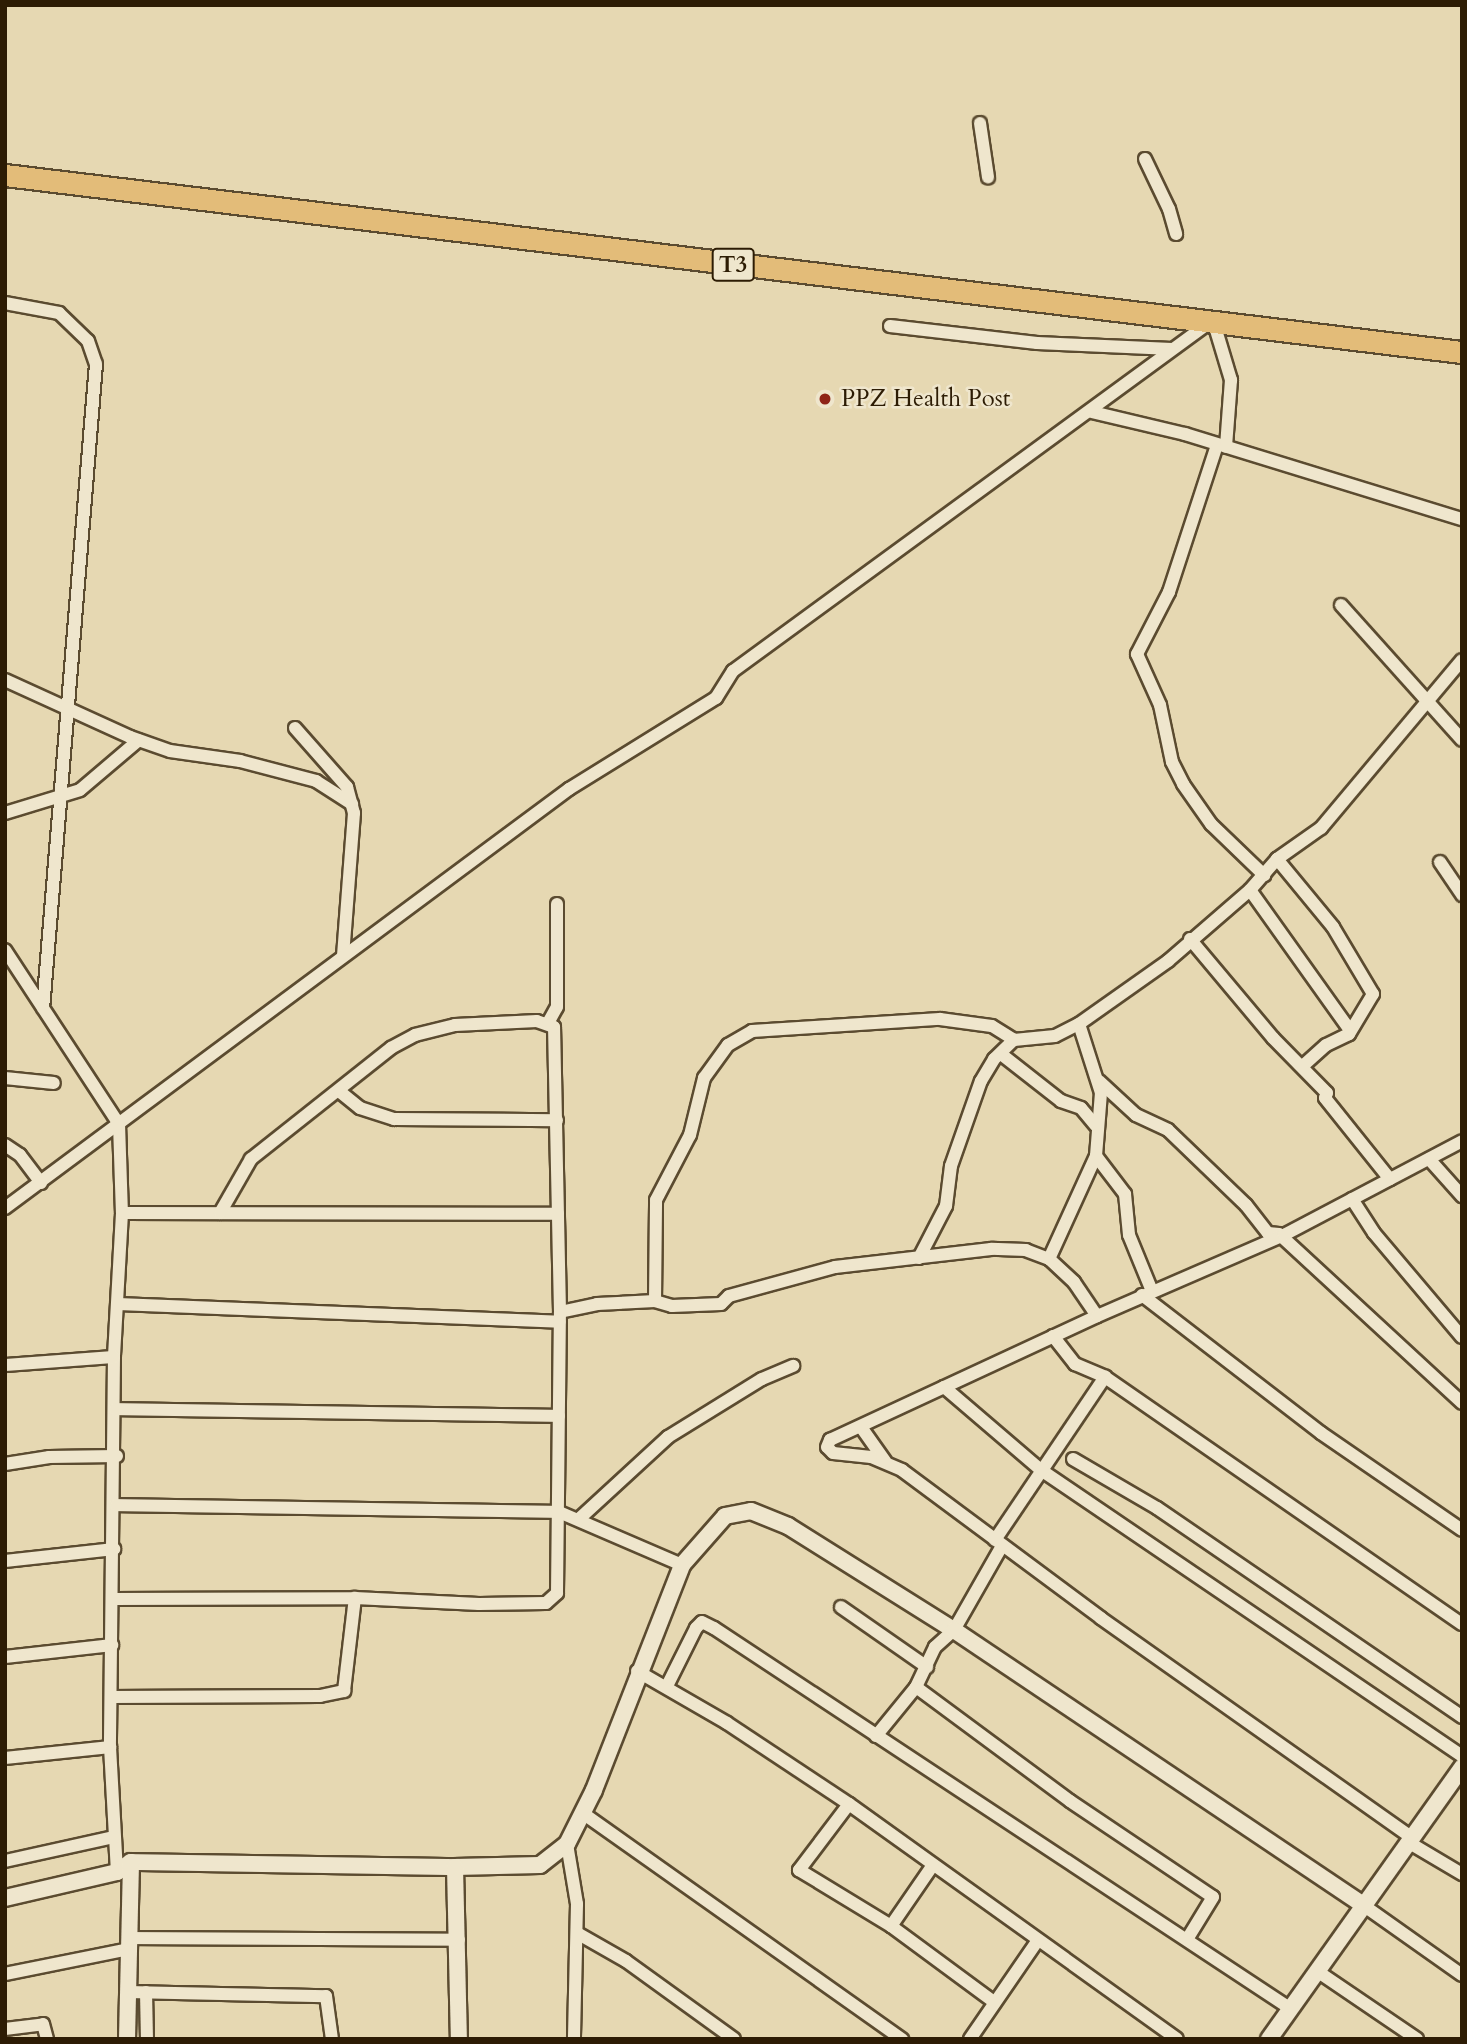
<!DOCTYPE html>
<style>
body{margin:0}
#map{position:relative;width:1467px;height:2044px;overflow:hidden;background:#e6d8b2;font-family:Cardo,serif}
div>[style]{position:absolute}
.roads{filter:drop-shadow(2px 0 #5b4b30) drop-shadow(-2px 0 #5b4b30) drop-shadow(0 2px #5b4b30) drop-shadow(0 -2px #5b4b30)}
.minor>*{height:12px;margin:-6px;padding:0 6px;transform-origin:6px;border-radius:6px;background:#efe6cd}
.tertiary>*{height:16px;margin:-8px;padding:0 8px;transform-origin:8px;border-radius:8px;background:#efe6cd}
.trunk>*{height:21px;margin:-10.5px;padding:0 10.5px;transform-origin:10.5px;border-radius:10.5px;background:#e3bc79}
.dots>*{width:19px;height:19px;translate:-50% -50%;box-sizing:border-box;border:4px solid #efe6cd;border-radius:50%}
span{translate:-50% -50%;white-space:nowrap;text-align:center;line-height:1.15;-webkit-text-stroke:5px #efe6cd;paint-order:stroke}
.shield-label span{padding:2px 5px;background:#efe6cd;border:2px solid;border-radius:5px;-webkit-text-stroke-width:0}
.shield-label{font-size:23px;color:#2d1c04;font-weight:700}
.poi-label{font-size:24px;color:#2d1c04}
.left{translate:0 -50%;text-align:left}
.frame{position:absolute;inset:0;border:7px solid #2d1c04;pointer-events:none}
</style>
<div id="map">
<div class="roads">
<div class="minor">
<div style="left:980px;top:123px;width:55px;rotate:81.6deg"></div>
<div style="left:1145px;top:159px;width:55px;rotate:64.4deg"></div>
<div style="left:1169px;top:209px;width:26px;rotate:74deg"></div>
<div style="left:5px;top:303px;width:55px;rotate:10.5deg"></div>
<div style="left:59px;top:313px;width:40px;rotate:44deg"></div>
<div style="left:88px;top:341px;width:24px;rotate:71deg"></div>
<div style="left:96px;top:364px;width:646px;rotate:94.7deg"></div>
<div style="left:890px;top:326px;width:148px;rotate:6.6deg"></div>
<div style="left:1037px;top:343px;width:135px;rotate:2.5deg"></div>
<div style="left:1092px;top:412px;width:96px;rotate:13.3deg"></div>
<div style="left:1185px;top:434px;width:290px;rotate:17.1deg"></div>
<div style="left:1217px;top:445px;width:155px;rotate:108.1deg"></div>
<div style="left:1169px;top:592px;width:70px;rotate:117.3deg"></div>
<div style="left:1137px;top:654px;width:56px;rotate:65.7deg"></div>
<div style="left:1160px;top:705px;width:58px;rotate:78.1deg"></div>
<div style="left:1172px;top:762px;width:25px;rotate:63deg"></div>
<div style="left:1183px;top:784px;width:49px;rotate:55deg"></div>
<div style="left:1211px;top:824px;width:74px;rotate:43.9deg"></div>
<div style="left:1341px;top:605px;width:181px;rotate:48.1deg"></div>
<div style="left:5px;top:680px;width:137px;rotate:24.5deg"></div>
<div style="left:130px;top:737px;width:42px;rotate:19.3deg"></div>
<div style="left:170px;top:751px;width:71px;rotate:8.1deg"></div>
<div style="left:240px;top:761px;width:79px;rotate:14.7deg"></div>
<div style="left:316px;top:781px;width:43px;rotate:32.6deg"></div>
<div style="left:295px;top:728px;width:79px;rotate:48.6deg"></div>
<div style="left:347px;top:787px;width:27px;rotate:75deg"></div>
<div style="left:354px;top:813px;width:143px;rotate:94.4deg"></div>
<div style="left:5px;top:813px;width:78px;rotate:-17deg"></div>
<div style="left:80px;top:790px;width:77px;rotate:-40.3deg"></div>
<div style="left:1277px;top:859px;width:88px;rotate:50.5deg"></div>
<div style="left:1333px;top:927px;width:78px;rotate:59.2deg"></div>
<div style="left:1373px;top:994px;width:47px;rotate:121deg"></div>
<div style="left:1349px;top:1034px;width:25px;rotate:154deg"></div>
<div style="left:1326px;top:1045px;width:31px;rotate:138deg"></div>
<div style="left:1440px;top:862px;width:40px;rotate:56deg"></div>
<div style="left:1250px;top:890px;width:171px;rotate:54.5deg"></div>
<div style="left:1190px;top:939px;width:129px;rotate:50deg"></div>
<div style="left:1273px;top:1038px;width:77px;rotate:45.5deg"></div>
<div style="left:1327px;top:1093px;width:5px;rotate:112deg"></div>
<div style="left:1325px;top:1098px;width:104px;rotate:51.3deg"></div>
<div style="left:5px;top:950px;width:208px;rotate:56.8deg"></div>
<div style="left:119px;top:1124px;width:89px;rotate:88.1deg"></div>
<div style="left:122px;top:1213px;width:144px;rotate:93.2deg"></div>
<div style="left:114px;top:1357px;width:390px;rotate:90.6deg"></div>
<div style="left:110px;top:1747px;width:125px;rotate:86.8deg"></div>
<div style="left:548px;top:1023px;width:18px;rotate:-61deg"></div>
<div style="left:557px;top:1007px;width:103px;rotate:-90deg"></div>
<div style="left:1001px;top:1054px;width:76px;rotate:38.1deg"></div>
<div style="left:1061px;top:1101px;width:21px;rotate:19deg"></div>
<div style="left:1081px;top:1108px;width:23px;rotate:50deg"></div>
<div style="left:5px;top:1078px;width:49px;rotate:5.8deg"></div>
<div style="left:1099px;top:1081px;width:50px;rotate:42.6deg"></div>
<div style="left:1136px;top:1115px;width:35px;rotate:25deg"></div>
<div style="left:1168px;top:1130px;width:108px;rotate:43.9deg"></div>
<div style="left:1246px;top:1205px;width:36px;rotate:52deg"></div>
<div style="left:1268px;top:1233px;width:11px;rotate:5deg"></div>
<div style="left:1279px;top:1234px;width:249px;rotate:42.7deg"></div>
<div style="left:339px;top:1091px;width:27px;rotate:39deg"></div>
<div style="left:360px;top:1108px;width:36px;rotate:18deg"></div>
<div style="left:394px;top:1119px;width:163px;rotate:0.4deg"></div>
<div style="left:5px;top:1145px;width:18px;rotate:34deg"></div>
<div style="left:20px;top:1155px;width:35px;rotate:53deg"></div>
<div style="left:1096px;top:1156px;width:48px;rotate:52.7deg"></div>
<div style="left:1125px;top:1194px;width:41px;rotate:84.4deg"></div>
<div style="left:1129px;top:1235px;width:61px;rotate:67.7deg"></div>
<div style="left:1429px;top:1159px;width:50px;rotate:48.3deg"></div>
<div style="left:1352px;top:1199px;width:40px;rotate:57.1deg"></div>
<div style="left:1374px;top:1233px;width:136px;rotate:49.8deg"></div>
<div style="left:5px;top:1208px;width:703px;rotate:-36.61deg"></div>
<div style="left:569px;top:789px;width:173px;rotate:-31.8deg"></div>
<div style="left:716px;top:698px;width:32px;rotate:-58deg"></div>
<div style="left:733px;top:671px;width:595px;rotate:-36.18deg"></div>
<div style="left:1213px;top:320px;width:63px;rotate:73.3deg"></div>
<div style="left:1231px;top:380px;width:67px;rotate:94.3deg"></div>
<div style="left:122px;top:1213px;width:436px;rotate:0.1deg"></div>
<div style="left:919px;top:1258px;width:59px;rotate:-62.6deg"></div>
<div style="left:946px;top:1206px;width:40px;rotate:-82.9deg"></div>
<div style="left:951px;top:1166px;width:90px;rotate:-70.6deg"></div>
<div style="left:981px;top:1081px;width:26px;rotate:-59deg"></div>
<div style="left:994px;top:1059px;width:28px;rotate:-44deg"></div>
<div style="left:1049px;top:1259px;width:113px;rotate:-65.5deg"></div>
<div style="left:1096px;top:1156px;width:63px;rotate:-85.5deg"></div>
<div style="left:1101px;top:1093px;width:72px;rotate:-107.7deg"></div>
<div style="left:1142px;top:1295px;width:226px;rotate:37.6deg"></div>
<div style="left:1321px;top:1433px;width:171px;rotate:34.5deg"></div>
<div style="left:118px;top:1304px;width:442px;rotate:2.3deg"></div>
<div style="left:560px;top:1312px;width:38px;rotate:-12deg"></div>
<div style="left:597px;top:1304px;width:58px;rotate:-3deg"></div>
<div style="left:1097px;top:1316px;width:41px;rotate:-124.1deg"></div>
<div style="left:1074px;top:1282px;width:34px;rotate:-137deg"></div>
<div style="left:1049px;top:1259px;width:25px;rotate:-159deg"></div>
<div style="left:1026px;top:1250px;width:35px;rotate:-178deg"></div>
<div style="left:991px;top:1249px;width:157px;rotate:173.4deg"></div>
<div style="left:835px;top:1267px;width:110px;rotate:164.7deg"></div>
<div style="left:729px;top:1296px;width:11px;rotate:135deg"></div>
<div style="left:721px;top:1304px;width:49px;rotate:177.7deg"></div>
<div style="left:672px;top:1306px;width:18px;rotate:-164deg"></div>
<div style="left:655px;top:1301px;width:101px;rotate:-89.4deg"></div>
<div style="left:656px;top:1200px;width:73px;rotate:-62.4deg"></div>
<div style="left:690px;top:1135px;width:59px;rotate:-76.2deg"></div>
<div style="left:704px;top:1078px;width:41px;rotate:-54deg"></div>
<div style="left:728px;top:1045px;width:28px;rotate:-30deg"></div>
<div style="left:752px;top:1031px;width:188px;rotate:-3.7deg"></div>
<div style="left:940px;top:1019px;width:52px;rotate:7.7deg"></div>
<div style="left:992px;top:1026px;width:26px;rotate:32deg"></div>
<div style="left:1014px;top:1040px;width:41px;rotate:-5.6deg"></div>
<div style="left:1055px;top:1036px;width:27px;rotate:-27deg"></div>
<div style="left:1079px;top:1024px;width:109px;rotate:-35.3deg"></div>
<div style="left:1168px;top:961px;width:108px;rotate:-40.9deg"></div>
<div style="left:1250px;top:890px;width:41px;rotate:-48.9deg"></div>
<div style="left:1277px;top:859px;width:54px;rotate:-35.2deg"></div>
<div style="left:1321px;top:828px;width:219px;rotate:-50deg"></div>
<div style="left:1053px;top:1336px;width:36px;rotate:52deg"></div>
<div style="left:1075px;top:1364px;width:33px;rotate:23deg"></div>
<div style="left:1105px;top:1377px;width:434px;rotate:34.7deg"></div>
<div style="left:5px;top:1365px;width:109px;rotate:-4.2deg"></div>
<div style="left:944px;top:1387px;width:128px;rotate:40.6deg"></div>
<div style="left:1041px;top:1470px;width:509px;rotate:34.19deg"></div>
<div style="left:115px;top:1409px;width:444px;rotate:0.9deg"></div>
<div style="left:861px;top:1427px;width:42px;rotate:54.8deg"></div>
<div style="left:1073px;top:1459px;width:97px;rotate:30.3deg"></div>
<div style="left:1157px;top:1508px;width:370px;rotate:34.4deg"></div>
<div style="left:5px;top:1464px;width:45px;rotate:-9deg"></div>
<div style="left:49px;top:1457px;width:68px;rotate:-0.8deg"></div>
<div style="left:116px;top:1505px;width:443px;rotate:0.9deg"></div>
<div style="left:559px;top:1512px;width:134px;rotate:23.3deg"></div>
<div style="left:580px;top:1518px;width:120px;rotate:-42.6deg"></div>
<div style="left:668px;top:1437px;width:110px;rotate:-31.7deg"></div>
<div style="left:762px;top:1379px;width:34px;rotate:-23deg"></div>
<div style="left:995px;top:1540px;width:197px;rotate:-56deg"></div>
<div style="left:5px;top:1561px;width:110px;rotate:-6.3deg"></div>
<div style="left:112px;top:1599px;width:243px;rotate:-0.2deg"></div>
<div style="left:355px;top:1598px;width:124px;rotate:2.8deg"></div>
<div style="left:479px;top:1604px;width:67px;rotate:-0.9deg"></div>
<div style="left:546px;top:1603px;width:15px;rotate:-42deg"></div>
<div style="left:557px;top:1593px;width:281px;rotate:-89.4deg"></div>
<div style="left:560px;top:1312px;width:285px;rotate:-91.2deg"></div>
<div style="left:554px;top:1027px;width:18px;rotate:-161deg"></div>
<div style="left:537px;top:1021px;width:82px;rotate:177.2deg"></div>
<div style="left:455px;top:1025px;width:41px;rotate:166deg"></div>
<div style="left:415px;top:1035px;width:27px;rotate:152deg"></div>
<div style="left:391px;top:1048px;width:179px;rotate:141.6deg"></div>
<div style="left:251px;top:1159px;width:62px;rotate:119.9deg"></div>
<div style="left:841px;top:1607px;width:105px;rotate:34.9deg"></div>
<div style="left:5px;top:1657px;width:108px;rotate:-6.4deg"></div>
<div style="left:637px;top:1671px;width:104px;rotate:30deg"></div>
<div style="left:727px;top:1723px;width:146px;rotate:33.6deg"></div>
<div style="left:849px;top:1804px;width:403px;rotate:35.6deg"></div>
<div style="left:667px;top:1686px;width:65px;rotate:-63.4deg"></div>
<div style="left:696px;top:1628px;width:8px;rotate:-45deg"></div>
<div style="left:702px;top:1622px;width:13px;rotate:27deg"></div>
<div style="left:714px;top:1628px;width:691px;rotate:33.44deg"></div>
<div style="left:916px;top:1687px;width:192px;rotate:36.5deg"></div>
<div style="left:1070px;top:1801px;width:172px;rotate:33.9deg"></div>
<div style="left:1213px;top:1897px;width:48px;rotate:121.4deg"></div>
<div style="left:111px;top:1697px;width:209px;rotate:-0.3deg"></div>
<div style="left:320px;top:1696px;width:25px;rotate:-12deg"></div>
<div style="left:344px;top:1691px;width:94px;rotate:-83.3deg"></div>
<div style="left:876px;top:1736px;width:63px;rotate:-50.8deg"></div>
<div style="left:916px;top:1687px;width:44px;rotate:-64.6deg"></div>
<div style="left:935px;top:1647px;width:25px;rotate:-42deg"></div>
<div style="left:954px;top:1630px;width:97px;rotate:-60.3deg"></div>
<div style="left:5px;top:1758px;width:106px;rotate:-6deg"></div>
<div style="left:849px;top:1804px;width:83px;rotate:127.1deg"></div>
<div style="left:799px;top:1870px;width:108px;rotate:31.3deg"></div>
<div style="left:891px;top:1926px;width:128px;rotate:36.4deg"></div>
<div style="left:584px;top:1814px;width:390px;rotate:35.3deg"></div>
<div style="left:1411px;top:1837px;width:380px;rotate:-144.8deg"></div>
<div style="left:1101px;top:1618px;width:248px;rotate:-143.4deg"></div>
<div style="left:902px;top:1470px;width:34px;rotate:-157deg"></div>
<div style="left:871px;top:1457px;width:38px;rotate:-174deg"></div>
<div style="left:833px;top:1453px;width:8px;rotate:-135deg"></div>
<div style="left:827px;top:1447px;width:8px;rotate:-67deg"></div>
<div style="left:830px;top:1440px;width:294px;rotate:-24.9deg"></div>
<div style="left:1097px;top:1316px;width:204px;rotate:-23.4deg"></div>
<div style="left:1284px;top:1235px;width:201px;rotate:-27.8deg"></div>
<div style="left:1408px;top:1842px;width:63px;rotate:30.7deg"></div>
<div style="left:567px;top:1844px;width:61px;rotate:80.5deg"></div>
<div style="left:577px;top:1904px;width:135px;rotate:91.3deg"></div>
<div style="left:5px;top:1861px;width:112px;rotate:-12.4deg"></div>
<div style="left:1363px;top:1905px;width:121px;rotate:35.3deg"></div>
<div style="left:891px;top:1926px;width:74px;rotate:-55.5deg"></div>
<div style="left:577px;top:1933px;width:56px;rotate:29.7deg"></div>
<div style="left:626px;top:1961px;width:133px;rotate:35.8deg"></div>
<div style="left:129px;top:1938px;width:330px;rotate:0.3deg"></div>
<div style="left:1317px;top:1971px;width:121px;rotate:34.2deg"></div>
<div style="left:5px;top:1974px;width:126px;rotate:-11.4deg"></div>
<div style="left:128px;top:1992px;width:198px;rotate:1.2deg"></div>
<div style="left:326px;top:1996px;width:43px;rotate:82.1deg"></div>
<div style="left:146px;top:1992px;width:47px;rotate:88.8deg"></div>
<div style="left:5px;top:2029px;width:38px;rotate:-7deg"></div>
<div style="left:43px;top:2024px;width:16px;rotate:75deg"></div>
<div style="left:970px;top:2039px;width:120px;rotate:-55.5deg"></div>
</div>
<div class="tertiary">
<div style="left:455px;top:1867px;width:85px;rotate:-1.3deg"></div>
<div style="left:540px;top:1865px;width:34px;rotate:-38deg"></div>
<div style="left:567px;top:1844px;width:60px;rotate:-63.4deg"></div>
<div style="left:594px;top:1790px;width:242px;rotate:-68.6deg"></div>
<div style="left:682px;top:1565px;width:65px;rotate:-48.7deg"></div>
<div style="left:725px;top:1516px;width:26px;rotate:-11deg"></div>
<div style="left:751px;top:1511px;width:40px;rotate:22deg"></div>
<div style="left:788px;top:1526px;width:196px;rotate:32.1deg"></div>
<div style="left:954px;top:1630px;width:493px;rotate:33.9deg"></div>
<div style="left:5px;top:1898px;width:115px;rotate:-13.1deg"></div>
<div style="left:117px;top:1872px;width:17px;rotate:-36deg"></div>
<div style="left:131px;top:1862px;width:324px;rotate:0.9deg"></div>
<div style="left:455px;top:1867px;width:172px;rotate:88.7deg"></div>
<div style="left:127px;top:2039px;width:177px;rotate:-88.7deg"></div>
<div style="left:1269px;top:2039px;width:334px;rotate:-54.6deg"></div>
</div>
<div class="trunk">
<div style="left:5px;top:175px;width:1468px;rotate:6.93deg"></div>
</div>
</div>
<div class="dots">
<div style="left:825px;top:399px;background:#8f2418"></div>
</div>
<div class="shield-label">
<span style="left:733px;top:265px">T3</span>
</div>
<div class="poi-label">
<span class="left" style="left:841px;top:399px">PPZ Health Post</span>
</div>
<div class="frame"></div>
</div>
